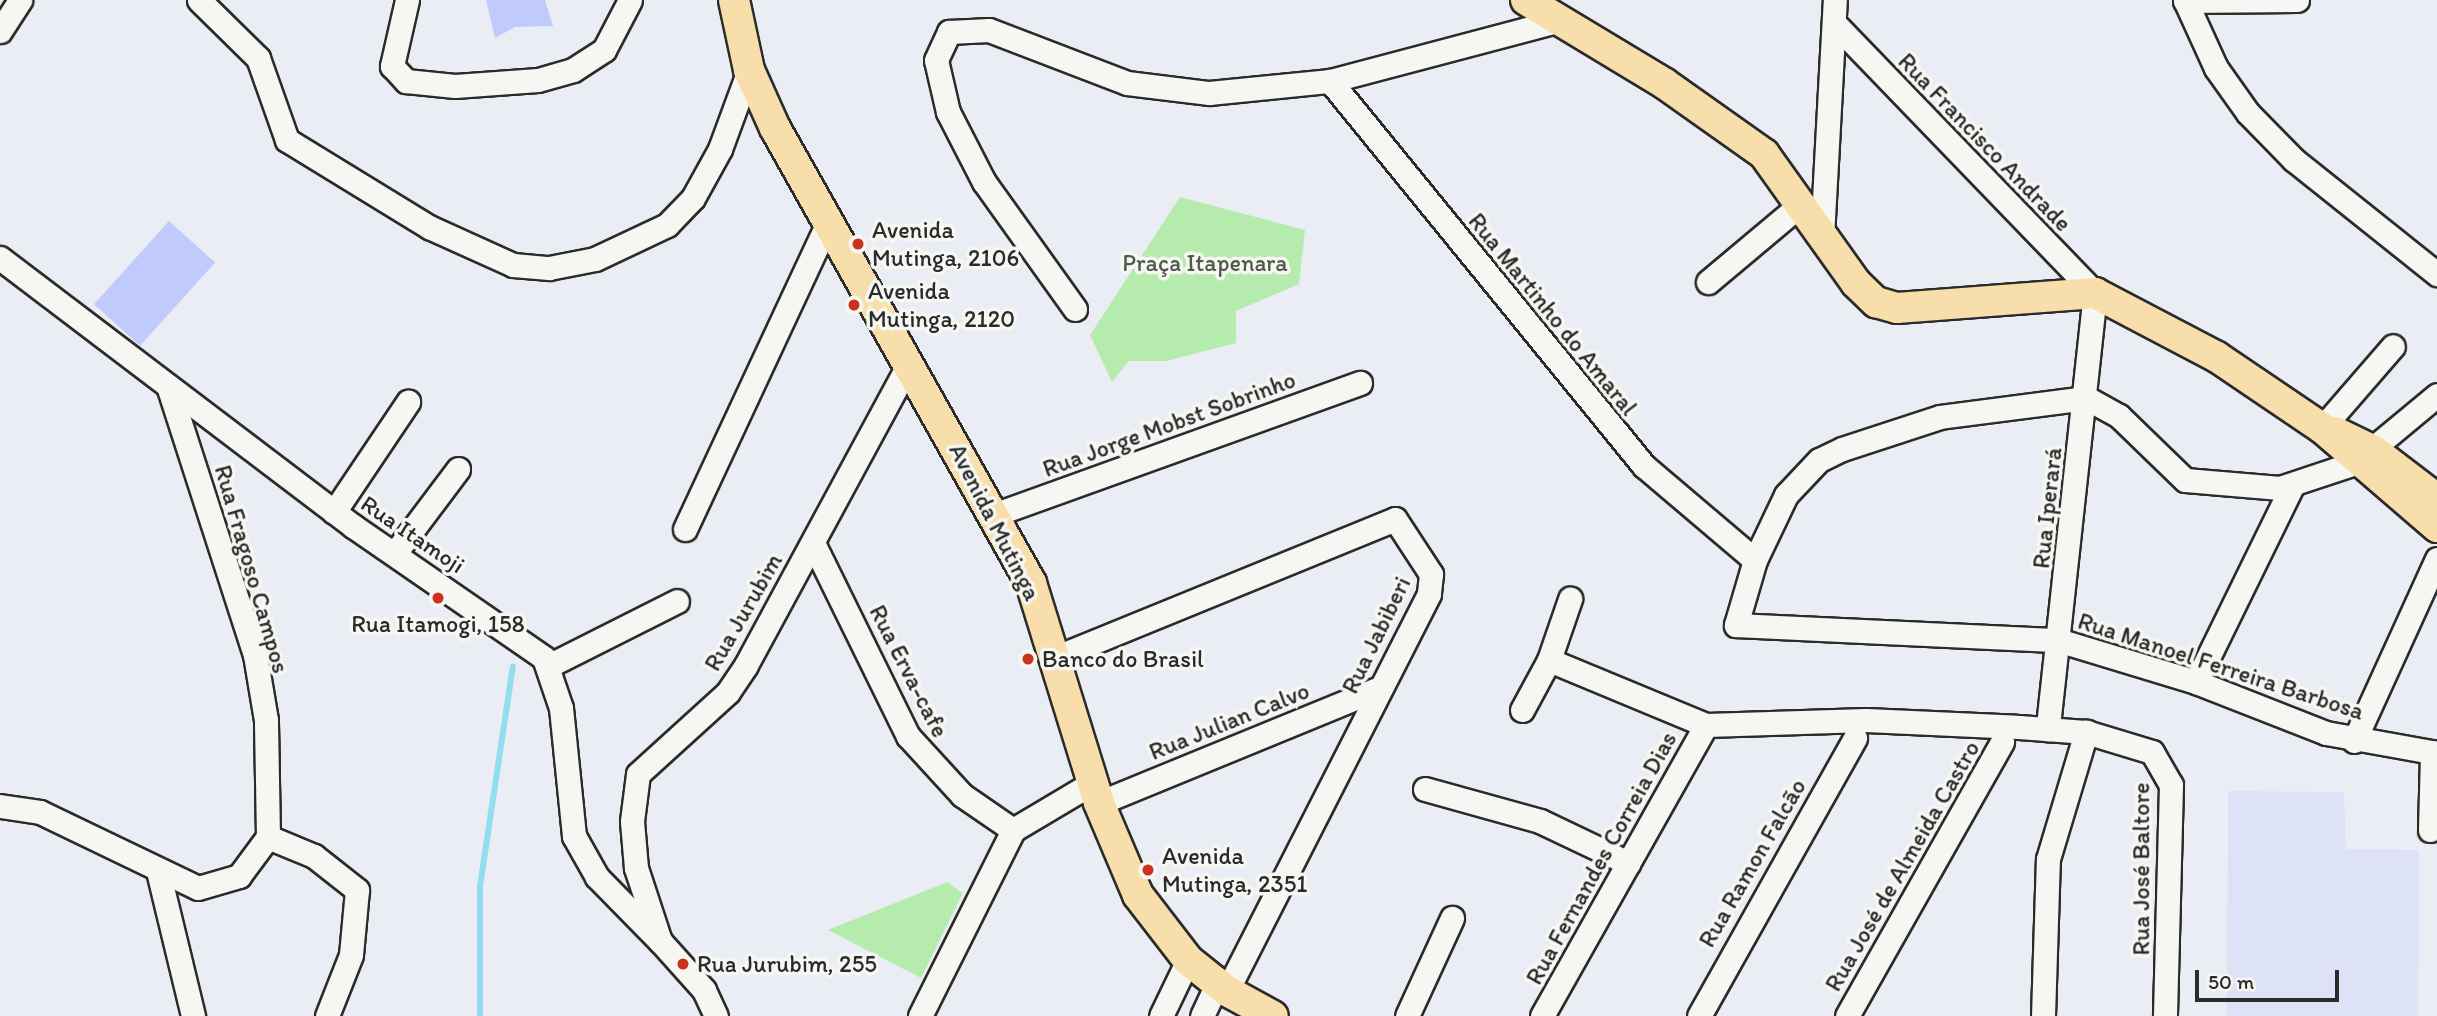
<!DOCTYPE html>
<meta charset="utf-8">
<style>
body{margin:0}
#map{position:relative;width:2437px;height:1016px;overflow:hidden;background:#ebedf4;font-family:Itim,sans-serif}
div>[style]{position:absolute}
.built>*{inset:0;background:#dee2f6}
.green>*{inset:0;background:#b5ecae}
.stream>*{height:6px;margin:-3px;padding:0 3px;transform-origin:3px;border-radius:3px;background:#90deef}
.building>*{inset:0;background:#c0cafc;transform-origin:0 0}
.roads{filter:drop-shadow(2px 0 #2b2b2b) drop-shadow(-2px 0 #2b2b2b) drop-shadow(0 2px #2b2b2b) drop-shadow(0 -2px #2b2b2b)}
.minor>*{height:23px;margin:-11.5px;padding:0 11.5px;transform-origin:11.5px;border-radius:11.5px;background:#f6f6f2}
.major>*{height:30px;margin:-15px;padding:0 15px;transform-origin:15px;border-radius:15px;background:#f8deab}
.dots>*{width:19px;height:19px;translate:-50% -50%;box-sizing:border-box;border:4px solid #f6f6f2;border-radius:50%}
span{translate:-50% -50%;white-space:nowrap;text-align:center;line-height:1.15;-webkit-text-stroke:7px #f6f6f2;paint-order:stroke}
.street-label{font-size:24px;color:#2b2b2b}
.poi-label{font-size:24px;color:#2b2b2b}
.left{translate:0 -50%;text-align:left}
.park-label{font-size:24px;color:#4e5b4c}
.scale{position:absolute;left:2195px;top:970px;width:144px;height:32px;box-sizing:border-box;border:4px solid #2b2b2b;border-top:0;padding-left:9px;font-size:21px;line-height:24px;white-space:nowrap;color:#2b2b2b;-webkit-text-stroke:5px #f6f6f2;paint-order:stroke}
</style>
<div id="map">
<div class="built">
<div style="clip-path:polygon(2228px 791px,2344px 792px,2346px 849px,2419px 850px,2418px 1016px,2227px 1016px)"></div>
</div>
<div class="green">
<div style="clip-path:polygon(1180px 197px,1305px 230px,1299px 284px,1236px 311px,1236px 343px,1166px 361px,1129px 361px,1112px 382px,1090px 335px)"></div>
<div style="clip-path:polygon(947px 882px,963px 893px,921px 978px,828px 930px)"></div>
</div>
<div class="stream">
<div style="left:480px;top:1016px;width:130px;rotate:-90deg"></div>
<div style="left:480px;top:886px;width:222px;rotate:-81.5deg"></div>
</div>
<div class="building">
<div style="clip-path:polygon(486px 0,545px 0,553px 26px,515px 27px,495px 38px)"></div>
<div style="left:169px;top:221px;width:62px;height:112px;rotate:42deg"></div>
</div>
<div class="roads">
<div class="minor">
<div style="left:199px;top:0;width:83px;rotate:44.5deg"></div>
<div style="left:258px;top:58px;width:87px;rotate:70.5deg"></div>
<div style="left:287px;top:140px;width:167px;rotate:31.5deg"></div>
<div style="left:429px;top:227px;width:92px;rotate:24.3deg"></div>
<div style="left:513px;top:265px;width:36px;rotate:5deg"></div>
<div style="left:549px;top:268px;width:47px;rotate:-11.1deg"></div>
<div style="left:595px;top:259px;width:80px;rotate:-25.3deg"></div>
<div style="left:667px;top:225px;width:37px;rotate:-46deg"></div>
<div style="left:693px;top:198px;width:56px;rotate:-61.1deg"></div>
<div style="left:720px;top:149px;width:84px;rotate:-69.8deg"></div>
<div style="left:407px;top:0;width:68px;rotate:102.8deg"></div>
<div style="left:392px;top:66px;width:21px;rotate:47deg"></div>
<div style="left:406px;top:81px;width:49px;rotate:5.8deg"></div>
<div style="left:455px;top:86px;width:83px;rotate:-4.1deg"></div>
<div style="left:538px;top:80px;width:36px;rotate:-16deg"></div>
<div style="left:573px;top:70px;width:37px;rotate:-33deg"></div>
<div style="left:604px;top:50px;width:56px;rotate:-62.5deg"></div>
<div style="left:2185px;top:0;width:75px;rotate:65.5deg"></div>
<div style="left:2216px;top:68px;width:55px;rotate:54.6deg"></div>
<div style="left:2248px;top:113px;width:66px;rotate:45.6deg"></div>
<div style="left:2294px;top:160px;width:183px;rotate:38.6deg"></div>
<div style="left:2185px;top:1px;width:112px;rotate:-0.5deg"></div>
<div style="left:1838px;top:27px;width:370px;rotate:46deg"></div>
<div style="left:2095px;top:293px;width:439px;rotate:96.2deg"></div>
<div style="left:0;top:31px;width:37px;rotate:-57deg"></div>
<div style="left:1330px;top:81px;width:497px;rotate:50.8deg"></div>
<div style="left:1644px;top:466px;width:145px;rotate:40.3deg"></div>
<div style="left:1822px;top:237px;width:237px;rotate:-86.9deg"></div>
<div style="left:0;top:258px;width:443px;rotate:37.2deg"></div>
<div style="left:353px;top:526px;width:232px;rotate:34.6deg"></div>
<div style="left:544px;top:658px;width:53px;rotate:71.2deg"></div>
<div style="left:561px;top:708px;width:129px;rotate:84.2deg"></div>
<div style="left:574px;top:836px;width:47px;rotate:60.7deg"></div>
<div style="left:597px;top:877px;width:90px;rotate:45.5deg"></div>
<div style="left:1708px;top:282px;width:121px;rotate:-40deg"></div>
<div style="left:1075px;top:309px;width:156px;rotate:-125.6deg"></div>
<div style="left:984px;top:182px;width:79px;rotate:-117.2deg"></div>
<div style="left:948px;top:112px;width:53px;rotate:-103deg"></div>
<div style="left:936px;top:60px;width:31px;rotate:-65deg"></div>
<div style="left:949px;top:32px;width:40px;rotate:-2.9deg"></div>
<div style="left:989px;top:30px;width:148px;rotate:21deg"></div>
<div style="left:1127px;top:83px;width:83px;rotate:7deg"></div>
<div style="left:1209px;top:93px;width:122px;rotate:-5.7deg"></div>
<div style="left:1330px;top:81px;width:239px;rotate:-14.8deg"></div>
<div style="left:2437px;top:395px;width:107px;rotate:140.3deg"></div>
<div style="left:2355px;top:463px;width:79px;rotate:161.6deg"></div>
<div style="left:2280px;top:488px;width:95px;rotate:-175.2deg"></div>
<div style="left:2185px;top:480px;width:92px;rotate:-135.9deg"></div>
<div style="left:2119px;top:416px;width:38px;rotate:-151deg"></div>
<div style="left:2086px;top:398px;width:147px;rotate:172.6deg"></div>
<div style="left:1940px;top:417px;width:103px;rotate:161.9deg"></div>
<div style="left:1842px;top:449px;width:25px;rotate:154deg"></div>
<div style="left:1819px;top:460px;width:48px;rotate:133.3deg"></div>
<div style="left:1786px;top:495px;width:72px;rotate:115.5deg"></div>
<div style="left:1755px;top:560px;width:68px;rotate:106.3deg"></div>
<div style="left:1736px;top:625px;width:322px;rotate:2.7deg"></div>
<div style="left:2058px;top:640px;width:144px;rotate:16.9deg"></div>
<div style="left:2196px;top:682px;width:140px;rotate:21.4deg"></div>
<div style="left:2326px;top:733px;width:113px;rotate:10.2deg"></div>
<div style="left:2322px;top:428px;width:108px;rotate:-49.1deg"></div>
<div style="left:334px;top:512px;width:133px;rotate:-56.1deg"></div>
<div style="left:996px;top:514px;width:387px;rotate:-19.8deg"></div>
<div style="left:685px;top:529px;width:333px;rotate:-65deg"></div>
<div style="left:813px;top:543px;width:215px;rotate:63.8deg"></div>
<div style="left:908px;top:736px;width:80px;rotate:47.5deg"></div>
<div style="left:962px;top:795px;width:62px;rotate:34.5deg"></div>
<div style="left:395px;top:553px;width:105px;rotate:-53.1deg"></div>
<div style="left:1057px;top:657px;width:365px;rotate:-22.2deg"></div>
<div style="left:1395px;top:519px;width:66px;rotate:56.8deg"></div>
<div style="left:1431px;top:574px;width:20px;rotate:96deg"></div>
<div style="left:1429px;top:594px;width:445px;rotate:117deg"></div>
<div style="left:1549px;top:660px;width:170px;rotate:22.5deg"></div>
<div style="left:1706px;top:725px;width:160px;rotate:-1.8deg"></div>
<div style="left:1866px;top:720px;width:153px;rotate:2.6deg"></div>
<div style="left:2019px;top:727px;width:67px;rotate:4.3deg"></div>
<div style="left:2086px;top:732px;width:69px;rotate:16.9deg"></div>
<div style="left:2152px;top:752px;width:38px;rotate:60deg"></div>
<div style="left:2171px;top:785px;width:231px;rotate:91.5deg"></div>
<div style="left:550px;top:665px;width:142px;rotate:-26.7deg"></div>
<div style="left:2196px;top:682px;width:218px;rotate:-63.9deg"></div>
<div style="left:1522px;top:710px;width:57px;rotate:-61.6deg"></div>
<div style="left:1549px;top:660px;width:65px;rotate:-71deg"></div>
<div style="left:2354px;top:741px;width:200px;rotate:-65.5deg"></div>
<div style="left:1425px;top:789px;width:119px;rotate:15.5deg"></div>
<div style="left:1540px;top:821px;width:98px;rotate:25.5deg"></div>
<div style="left:1099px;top:803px;width:303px;rotate:-22.3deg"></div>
<div style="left:0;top:806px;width:40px;rotate:8.5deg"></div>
<div style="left:40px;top:812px;width:175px;rotate:25.7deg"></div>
<div style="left:198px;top:888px;width:43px;rotate:-16.3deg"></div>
<div style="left:239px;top:876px;width:49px;rotate:-53.4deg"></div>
<div style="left:268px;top:837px;width:117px;rotate:-91deg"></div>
<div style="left:266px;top:720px;width:66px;rotate:-99.6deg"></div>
<div style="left:255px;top:655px;width:281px;rotate:-107.9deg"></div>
<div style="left:2430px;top:830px;width:78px;rotate:-88.5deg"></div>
<div style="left:268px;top:837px;width:50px;rotate:22.4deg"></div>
<div style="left:314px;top:856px;width:55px;rotate:38.3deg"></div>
<div style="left:357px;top:890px;width:65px;rotate:95.3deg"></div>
<div style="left:351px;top:955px;width:66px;rotate:111.5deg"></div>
<div style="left:158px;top:871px;width:149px;rotate:76.4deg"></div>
<div style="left:716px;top:1016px;width:29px;rotate:-115deg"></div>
<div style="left:704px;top:990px;width:66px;rotate:-131.9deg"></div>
<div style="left:660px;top:941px;width:77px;rotate:-108.2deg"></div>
<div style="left:636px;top:868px;width:47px;rotate:-94.9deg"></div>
<div style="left:632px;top:821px;width:47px;rotate:-82.7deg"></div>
<div style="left:638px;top:774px;width:122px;rotate:-42.3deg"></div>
<div style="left:728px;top:692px;width:32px;rotate:-56deg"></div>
<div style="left:746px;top:665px;width:341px;rotate:-61.6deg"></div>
<div style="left:920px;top:1016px;width:208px;rotate:-63.4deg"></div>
<div style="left:1013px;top:830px;width:92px;rotate:-30.7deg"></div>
<div style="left:1161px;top:1016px;width:62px;rotate:-64.3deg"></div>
<div style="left:1202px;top:1016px;width:35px;rotate:-65deg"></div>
<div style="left:1407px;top:1016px;width:108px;rotate:-65.3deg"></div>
<div style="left:1542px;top:1016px;width:334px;rotate:-60.6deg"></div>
<div style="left:1699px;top:1016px;width:319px;rotate:-60.7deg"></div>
<div style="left:1847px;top:1016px;width:315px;rotate:-60.5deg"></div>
<div style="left:2043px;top:1016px;width:157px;rotate:-88.2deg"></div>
<div style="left:2048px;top:859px;width:133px;rotate:-73.3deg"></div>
</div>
<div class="major">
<div style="left:734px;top:0;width:72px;rotate:77.9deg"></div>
<div style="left:749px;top:70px;width:64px;rotate:65.9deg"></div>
<div style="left:775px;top:128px;width:522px;rotate:60.64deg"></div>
<div style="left:1031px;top:583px;width:230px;rotate:72.8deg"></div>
<div style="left:1099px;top:803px;width:100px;rotate:67deg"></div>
<div style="left:1138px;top:895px;width:82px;rotate:52.4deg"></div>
<div style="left:1188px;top:960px;width:50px;rotate:38.5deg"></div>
<div style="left:1227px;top:991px;width:52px;rotate:28.5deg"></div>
<div style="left:1526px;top:0;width:162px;rotate:31.1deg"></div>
<div style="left:1665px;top:84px;width:121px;rotate:35.3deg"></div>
<div style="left:1764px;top:154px;width:158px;rotate:54.5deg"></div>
<div style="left:1856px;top:283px;width:28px;rotate:44deg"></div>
<div style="left:1876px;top:302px;width:22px;rotate:16deg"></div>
<div style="left:1897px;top:308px;width:199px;rotate:-4.3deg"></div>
<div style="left:2095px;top:293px;width:138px;rotate:27.7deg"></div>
<div style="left:2217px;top:357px;width:127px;rotate:34.1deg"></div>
<div style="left:2322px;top:428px;width:152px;rotate:40.7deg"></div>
<div style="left:2335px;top:432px;width:43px;rotate:26deg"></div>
<div style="left:2374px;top:451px;width:79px;rotate:37.3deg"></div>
</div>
</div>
<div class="dots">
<div style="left:858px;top:244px;background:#c8321e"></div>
<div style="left:854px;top:305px;background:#c8321e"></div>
<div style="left:438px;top:598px;background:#c8321e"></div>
<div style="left:1028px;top:659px;background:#c8321e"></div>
<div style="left:1148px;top:870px;background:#c8321e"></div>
<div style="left:683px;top:964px;background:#c8321e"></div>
</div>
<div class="street-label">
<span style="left:1985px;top:142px;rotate:46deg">Rua Francisco Andrade</span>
<span style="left:1553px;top:314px;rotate:51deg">Rua Martinho do Amaral</span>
<span style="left:1169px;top:424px;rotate:-20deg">Rua Jorge Mobst Sobrinho</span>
<span style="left:2047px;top:508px;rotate:-84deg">Rua Iperará</span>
<span style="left:995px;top:522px;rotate:63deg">Avenida Mutinga</span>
<span style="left:413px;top:534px;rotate:34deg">Rua Itamoji</span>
<span style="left:252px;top:569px;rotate:74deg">Rua Fragoso Campos</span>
<span style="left:743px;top:612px;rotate:-60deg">Rua Jurubim</span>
<span style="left:1376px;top:635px;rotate:-64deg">Rua Jabiberi</span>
<span style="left:2221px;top:666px;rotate:18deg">Rua Manoel Ferreira Barbosa</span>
<span style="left:909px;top:671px;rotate:63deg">Rua Erva-cafe</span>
<span style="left:1229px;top:721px;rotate:-22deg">Rua Julian Calvo</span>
<span style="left:1601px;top:858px;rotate:-61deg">Rua Fernandes Correia Dias</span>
<span style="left:1752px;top:863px;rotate:-60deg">Rua Ramon Falcão</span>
<span style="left:1902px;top:866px;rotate:-60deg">Rua José de Almeida Castro</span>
<span style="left:2141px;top:869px;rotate:-90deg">Rua José Baltore</span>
</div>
<div class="poi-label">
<span class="left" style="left:872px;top:244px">Avenida<br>Mutinga, 2106</span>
<span class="left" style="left:868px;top:305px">Avenida<br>Mutinga, 2120</span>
<span style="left:438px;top:624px">Rua Itamogi, 158</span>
<span class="left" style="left:1042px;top:659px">Banco do Brasil</span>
<span class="left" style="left:1162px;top:870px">Avenida<br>Mutinga, 2351</span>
<span class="left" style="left:697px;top:964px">Rua Jurubim, 255</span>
</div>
<div class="park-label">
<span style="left:1205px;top:263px">Praça Itapenara</span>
</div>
<div class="scale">50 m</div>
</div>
